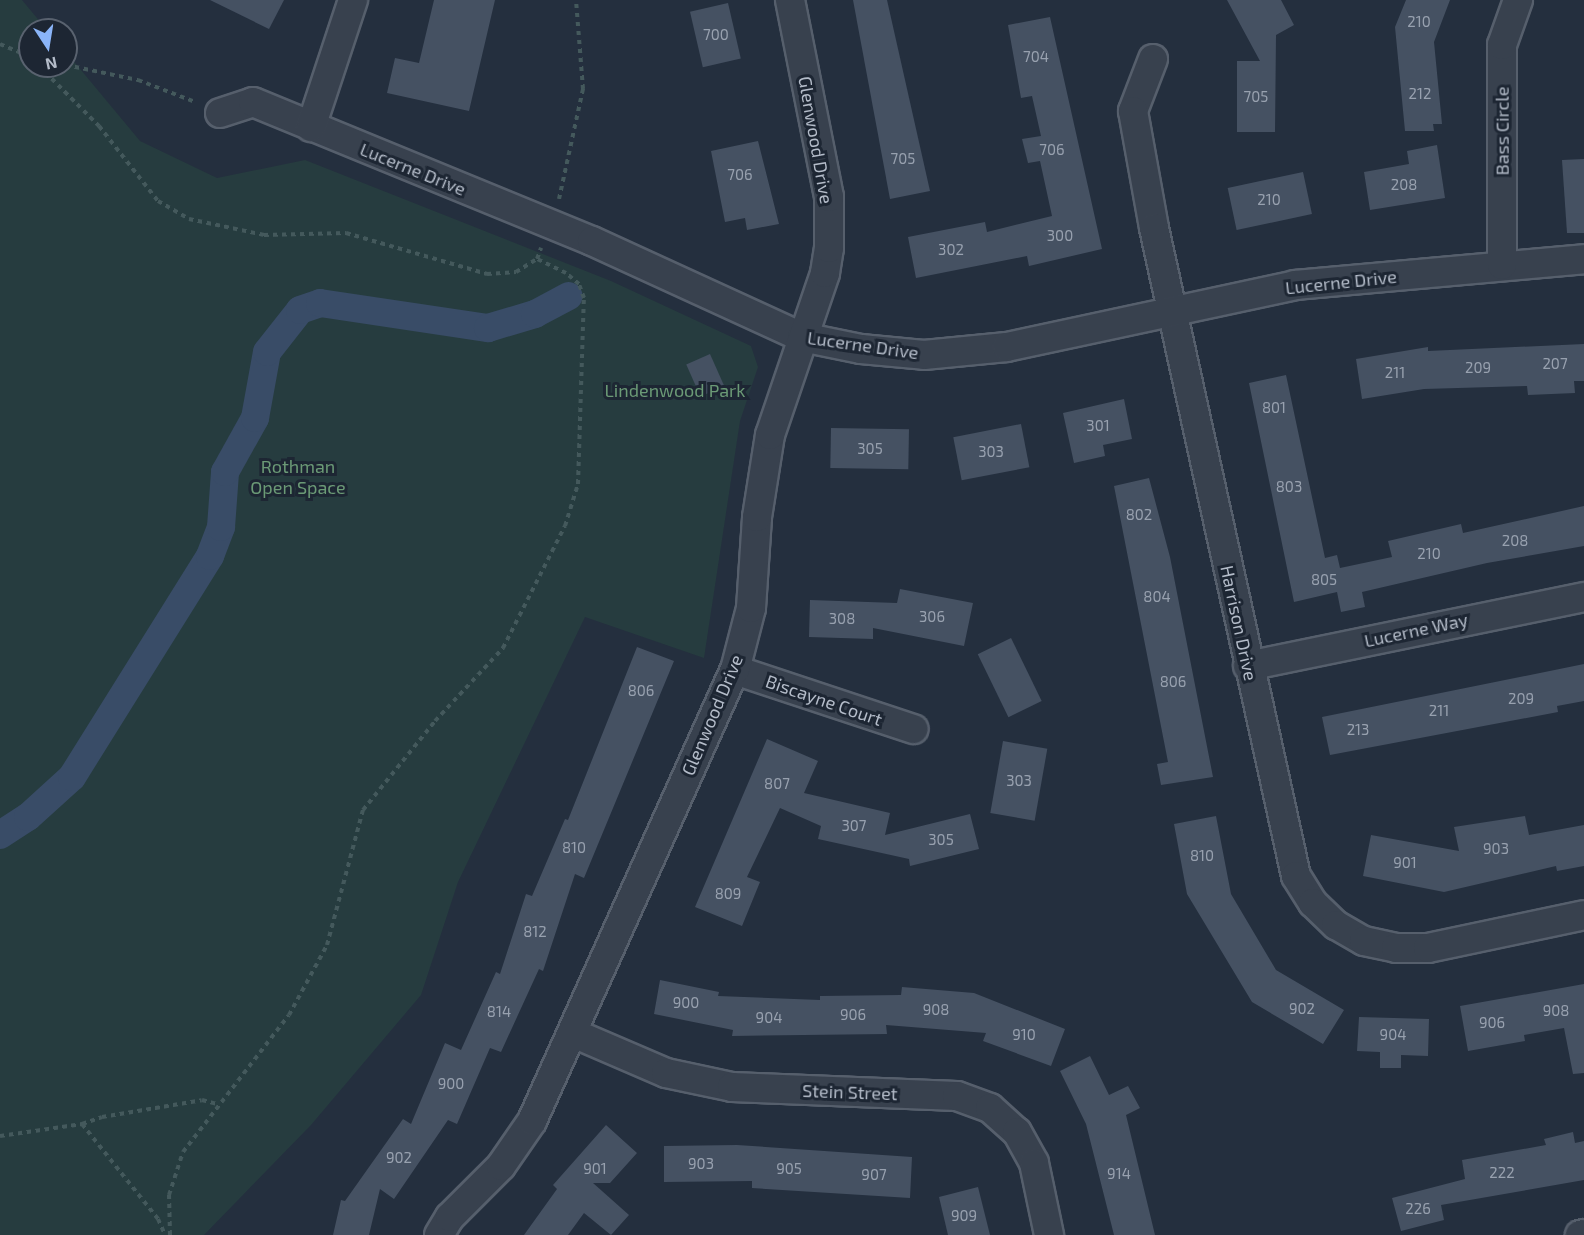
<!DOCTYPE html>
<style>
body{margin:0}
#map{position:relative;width:1584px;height:1235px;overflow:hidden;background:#242f3e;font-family:"Exo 2",sans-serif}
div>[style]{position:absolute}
.green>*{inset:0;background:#263c3f}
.canal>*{height:28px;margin:-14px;padding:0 14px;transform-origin:14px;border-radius:14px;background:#394c67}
.building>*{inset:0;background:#455162;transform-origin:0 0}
.path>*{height:4px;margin-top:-2px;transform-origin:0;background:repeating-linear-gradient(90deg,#44595c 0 4.5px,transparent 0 9px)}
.roads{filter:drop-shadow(2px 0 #565f6c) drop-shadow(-2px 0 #565f6c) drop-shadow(0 2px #565f6c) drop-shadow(0 -2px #565f6c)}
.minor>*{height:28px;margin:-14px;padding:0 14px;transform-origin:14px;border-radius:14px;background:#38414e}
span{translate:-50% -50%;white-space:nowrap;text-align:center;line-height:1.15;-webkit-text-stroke:6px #1d2633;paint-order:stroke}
.number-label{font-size:15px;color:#98a1af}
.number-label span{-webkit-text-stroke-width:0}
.street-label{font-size:18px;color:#b4bcc9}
.park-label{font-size:18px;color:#6b9a76}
.north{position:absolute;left:18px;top:18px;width:60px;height:60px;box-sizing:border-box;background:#1d2633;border:2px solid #59626f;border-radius:50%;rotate:168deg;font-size:16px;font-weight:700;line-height:24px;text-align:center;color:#b4bcc9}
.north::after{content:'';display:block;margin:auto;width:21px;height:27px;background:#8ab4f8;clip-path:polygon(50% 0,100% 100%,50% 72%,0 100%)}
</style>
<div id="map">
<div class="green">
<div style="clip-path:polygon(0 0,22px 0,47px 30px,30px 30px,30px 66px,66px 66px,66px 52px,140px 141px,217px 178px,305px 160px,611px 281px,751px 346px,758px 367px,740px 421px,704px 658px,585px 617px,458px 882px,421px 995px,311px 1125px,204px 1235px,0 1235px)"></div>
</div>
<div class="canal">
<div style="left:0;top:835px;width:33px;rotate:-33deg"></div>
<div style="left:28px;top:817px;width:59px;rotate:-42.3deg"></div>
<div style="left:72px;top:777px;width:261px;rotate:-58deg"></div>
<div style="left:210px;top:556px;width:31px;rotate:-69deg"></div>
<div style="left:221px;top:527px;width:55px;rotate:-85.8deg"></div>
<div style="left:225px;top:472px;width:62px;rotate:-60.9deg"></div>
<div style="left:255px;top:418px;width:67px;rotate:-79.7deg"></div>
<div style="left:267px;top:352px;width:53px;rotate:-51.8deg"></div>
<div style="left:300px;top:310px;width:21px;rotate:-19deg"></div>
<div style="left:320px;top:303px;width:170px;rotate:8.5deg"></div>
<div style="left:488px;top:328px;width:49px;rotate:-16.6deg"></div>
<div style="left:535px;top:314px;width:38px;rotate:-28deg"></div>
</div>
<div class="building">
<div style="clip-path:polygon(210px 0,284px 0,269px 29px)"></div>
<div style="clip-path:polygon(434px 0,495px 0,469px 111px,387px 93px,395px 58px,419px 63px)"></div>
<div style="clip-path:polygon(853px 0,887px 0,930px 191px,890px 199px)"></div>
<div style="clip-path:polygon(1227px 0,1281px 0,1294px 25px,1276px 35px,1275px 132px,1237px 132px,1237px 61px,1260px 61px)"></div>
<div style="clip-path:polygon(1406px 0,1450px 0,1434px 42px,1442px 124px,1433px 124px,1434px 131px,1405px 131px,1395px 27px)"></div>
<div style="left:728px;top:3px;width:57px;height:39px;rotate:77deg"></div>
<div style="clip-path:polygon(1050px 17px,1102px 249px,1029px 266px,1027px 256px,916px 278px,908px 237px,985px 222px,987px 232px,1052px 216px,1040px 161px,1028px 163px,1022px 139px,1041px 136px,1032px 96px,1021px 98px,1008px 25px)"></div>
<div style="clip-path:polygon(758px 141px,779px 224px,747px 230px,745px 218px,725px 222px,711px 151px)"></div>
<div style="clip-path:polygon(1437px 145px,1445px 198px,1370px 210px,1364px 172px,1409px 164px,1407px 151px)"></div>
<div style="clip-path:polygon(1584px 159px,1584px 233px,1567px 233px,1562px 160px)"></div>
<div style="left:1303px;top:172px;width:43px;height:77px;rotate:78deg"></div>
<div style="clip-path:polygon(1584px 344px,1584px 381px,1574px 381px,1575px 393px,1528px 395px,1527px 386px,1424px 389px,1362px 399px,1356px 359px,1428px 347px,1428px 351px)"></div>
<div style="left:710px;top:354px;width:35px;height:26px;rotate:66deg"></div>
<div style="clip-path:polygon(1286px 375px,1325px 558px,1337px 555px,1340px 568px,1392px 557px,1388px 541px,1461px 524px,1463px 533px,1584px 506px,1584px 546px,1487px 563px,1362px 592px,1365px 607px,1341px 612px,1337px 592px,1294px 602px,1249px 383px)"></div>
<div style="clip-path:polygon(1124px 399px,1132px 439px,1103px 445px,1105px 456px,1074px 463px,1063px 413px)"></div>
<div style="left:1021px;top:424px;width:44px;height:69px;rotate:79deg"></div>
<div style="left:831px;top:428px;width:78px;height:40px;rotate:1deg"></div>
<div style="clip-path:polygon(1149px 478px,1170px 557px,1213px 777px,1161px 785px,1157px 764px,1168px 762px,1114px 486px)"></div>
<div style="clip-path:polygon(900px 589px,973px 603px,964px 646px,873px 628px,873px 639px,809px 637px,810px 600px,897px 603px)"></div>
<div style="left:1011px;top:638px;width:70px;height:37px;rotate:64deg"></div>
<div style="clip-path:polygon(637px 647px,674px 661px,584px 878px,575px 874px,543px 971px,539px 969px,501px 1052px,490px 1048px,457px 1124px,448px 1120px,394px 1199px,380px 1189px,369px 1235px,333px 1235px,341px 1200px,345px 1201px,403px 1119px,411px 1124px,445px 1043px,461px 1050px,496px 972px,500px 974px,526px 894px,532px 896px,565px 819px,568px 820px)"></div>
<div style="clip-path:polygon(1584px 664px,1584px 701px,1557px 706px,1558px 712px,1330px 755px,1322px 717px)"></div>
<div style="clip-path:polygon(767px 739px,818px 761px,804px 793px,890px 813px,885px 835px,970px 814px,979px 849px,910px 866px,909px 859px,818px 839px,821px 826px,780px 808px,747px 877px,760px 882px,742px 926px,695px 907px)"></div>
<div style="left:1003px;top:741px;width:45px;height:73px;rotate:10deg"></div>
<div style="clip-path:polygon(1216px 816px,1231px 894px,1276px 970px,1344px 1010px,1323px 1044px,1252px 1002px,1187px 894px,1174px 824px)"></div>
<div style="clip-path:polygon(1525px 816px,1529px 835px,1584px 825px,1584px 866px,1557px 871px,1556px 866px,1444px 892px,1363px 876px,1371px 835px,1459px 851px,1454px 827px)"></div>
<div style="clip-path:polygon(660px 980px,719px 992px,718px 996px,820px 1000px,820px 996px,901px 995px,902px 987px,974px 993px,1065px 1029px,1051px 1066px,983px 1041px,986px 1033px,886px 1025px,887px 1034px,732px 1036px,733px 1030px,654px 1014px)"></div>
<div style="clip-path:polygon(1584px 984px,1584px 1073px,1573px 1074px,1564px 1028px,1524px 1035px,1525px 1041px,1468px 1051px,1460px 1006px)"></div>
<div style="clip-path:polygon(1359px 1017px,1429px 1019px,1428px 1056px,1401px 1055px,1401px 1068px,1380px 1068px,1380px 1052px,1357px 1051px)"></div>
<div style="clip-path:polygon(1090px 1056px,1109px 1095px,1128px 1086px,1140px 1108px,1126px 1115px,1155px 1235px,1114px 1235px,1086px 1124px,1060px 1071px)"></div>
<div style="clip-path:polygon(606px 1125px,637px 1153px,610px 1183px,593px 1183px,629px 1215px,611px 1235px,584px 1213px,568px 1235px,524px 1235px,557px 1189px,553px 1185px)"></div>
<div style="clip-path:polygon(1573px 1132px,1575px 1143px,1584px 1141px,1584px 1180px,1441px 1205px,1444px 1220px,1401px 1231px,1392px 1198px,1465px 1179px,1462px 1160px,1546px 1145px,1544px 1139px)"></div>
<div style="clip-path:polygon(737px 1145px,912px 1157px,910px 1198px,752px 1188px,752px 1181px,664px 1182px,664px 1146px)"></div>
<div style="clip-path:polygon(978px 1187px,990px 1235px,948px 1235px,939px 1197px)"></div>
</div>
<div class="path">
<div style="left:0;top:44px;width:33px;rotate:23deg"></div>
<div style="left:66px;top:65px;width:74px;rotate:11.8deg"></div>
<div style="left:138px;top:80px;width:61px;rotate:21.1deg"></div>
<div style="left:39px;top:66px;width:85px;rotate:45deg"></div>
<div style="left:99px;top:126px;width:95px;rotate:51.8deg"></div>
<div style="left:158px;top:201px;width:36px;rotate:30deg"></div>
<div style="left:189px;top:219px;width:77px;rotate:12deg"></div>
<div style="left:264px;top:235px;width:82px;rotate:-1.4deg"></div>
<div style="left:346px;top:233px;width:147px;rotate:16.2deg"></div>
<div style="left:487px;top:274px;width:29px;rotate:-4deg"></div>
<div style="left:516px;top:272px;width:25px;rotate:-32deg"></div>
<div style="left:537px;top:259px;width:12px;rotate:-70deg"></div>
<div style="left:559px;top:199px;width:113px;rotate:-77.7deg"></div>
<div style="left:583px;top:89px;width:89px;rotate:-94.5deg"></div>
<div style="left:82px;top:1124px;width:21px;rotate:-19deg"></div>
<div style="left:102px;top:1117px;width:101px;rotate:-9.6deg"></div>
<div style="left:202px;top:1100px;width:16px;rotate:15deg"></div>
<div style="left:0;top:1136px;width:83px;rotate:-8.3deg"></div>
<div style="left:82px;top:1124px;width:122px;rotate:51.3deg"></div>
<div style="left:158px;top:1219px;width:17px;rotate:66deg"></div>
<div style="left:170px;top:1235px;width:40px;rotate:-91.4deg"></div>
<div style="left:169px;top:1195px;width:45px;rotate:-72deg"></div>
<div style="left:183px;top:1152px;width:173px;rotate:-52.3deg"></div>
<div style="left:289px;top:1015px;width:80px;rotate:-61.5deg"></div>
<div style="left:327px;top:945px;width:140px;rotate:-75.1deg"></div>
<div style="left:363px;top:810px;width:114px;rotate:-51deg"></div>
<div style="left:435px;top:721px;width:100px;rotate:-47deg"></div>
<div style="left:503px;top:648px;width:137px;rotate:-63.1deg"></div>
<div style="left:565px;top:526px;width:44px;rotate:-72.8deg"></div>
<div style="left:578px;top:484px;width:186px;rotate:-88.2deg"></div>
<div style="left:584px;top:298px;width:15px;rotate:-110deg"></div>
<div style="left:579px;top:284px;width:17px;rotate:-140deg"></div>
<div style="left:566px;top:273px;width:32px;rotate:-154deg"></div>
</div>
<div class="roads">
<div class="minor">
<div style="left:1153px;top:59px;width:56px;rotate:111deg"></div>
<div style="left:1133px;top:111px;width:119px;rotate:79.8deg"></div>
<div style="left:1154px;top:228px;width:663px;rotate:77.64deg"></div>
<div style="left:1296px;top:876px;width:32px;rotate:58deg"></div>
<div style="left:1313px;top:903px;width:32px;rotate:44deg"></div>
<div style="left:1336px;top:925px;width:32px;rotate:30deg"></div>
<div style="left:1364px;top:941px;width:33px;rotate:12deg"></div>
<div style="left:1396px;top:948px;width:32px"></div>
<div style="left:1428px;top:948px;width:159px;rotate:-11.9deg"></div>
<div style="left:220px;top:113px;width:35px;rotate:-18deg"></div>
<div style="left:253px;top:102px;width:366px;rotate:22.3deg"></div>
<div style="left:592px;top:241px;width:231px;rotate:24.6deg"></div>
<div style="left:802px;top:337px;width:60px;rotate:11.5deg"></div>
<div style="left:861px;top:349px;width:63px;rotate:5.4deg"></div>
<div style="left:924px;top:355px;width:83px;rotate:-5.5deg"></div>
<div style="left:1007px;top:347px;width:295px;rotate:-12.1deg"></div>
<div style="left:1295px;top:285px;width:290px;rotate:-5.1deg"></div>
<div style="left:311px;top:127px;width:134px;rotate:-71.7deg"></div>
<div style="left:1502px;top:265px;width:220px;rotate:-90deg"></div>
<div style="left:1502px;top:45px;width:48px;rotate:-70.4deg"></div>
<div style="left:1248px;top:666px;width:343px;rotate:-11.6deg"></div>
<div style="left:735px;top:670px;width:188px;rotate:18.3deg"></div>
<div style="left:573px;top:1033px;width:101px;rotate:23.3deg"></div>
<div style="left:666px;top:1073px;width:67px;rotate:12deg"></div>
<div style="left:732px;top:1087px;width:225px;rotate:2.3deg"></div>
<div style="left:957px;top:1096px;width:35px;rotate:20deg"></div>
<div style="left:990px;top:1108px;width:36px;rotate:42deg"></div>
<div style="left:1017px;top:1132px;width:35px;rotate:61deg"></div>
<div style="left:1034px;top:1163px;width:74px;rotate:78.2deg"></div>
<div style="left:439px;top:1235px;width:21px;rotate:-59deg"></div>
<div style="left:450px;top:1217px;width:72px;rotate:-45deg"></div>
<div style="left:501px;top:1166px;width:55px;rotate:-55.4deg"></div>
<div style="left:532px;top:1121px;width:495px;rotate:-65.8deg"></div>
<div style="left:735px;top:670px;width:64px;rotate:-75.5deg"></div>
<div style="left:751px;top:608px;width:91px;rotate:-86.2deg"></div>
<div style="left:757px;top:517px;width:83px;rotate:-81deg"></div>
<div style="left:770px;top:435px;width:171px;rotate:-71.2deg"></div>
<div style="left:825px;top:273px;width:25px;rotate:-81deg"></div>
<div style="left:829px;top:248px;width:51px;rotate:-90deg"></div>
<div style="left:829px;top:197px;width:201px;rotate:-101.2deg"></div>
<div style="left:1580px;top:1235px;width:4px;rotate:-14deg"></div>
</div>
</div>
<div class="number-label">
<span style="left:1419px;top:22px">210</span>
<span style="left:716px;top:35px">700</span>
<span style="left:1036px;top:57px">704</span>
<span style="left:1420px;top:94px">212</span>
<span style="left:1256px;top:97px">705</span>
<span style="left:1052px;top:150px">706</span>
<span style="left:903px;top:159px">705</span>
<span style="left:740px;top:175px">706</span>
<span style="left:1404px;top:185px">208</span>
<span style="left:1269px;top:200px">210</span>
<span style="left:1060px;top:236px">300</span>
<span style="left:951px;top:250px">302</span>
<span style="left:1555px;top:364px">207</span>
<span style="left:1478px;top:368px">209</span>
<span style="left:1395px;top:373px">211</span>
<span style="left:1274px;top:408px">801</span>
<span style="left:1098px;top:426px">301</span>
<span style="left:870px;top:449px">305</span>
<span style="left:991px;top:452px">303</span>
<span style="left:1289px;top:487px">803</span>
<span style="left:1139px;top:515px">802</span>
<span style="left:1515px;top:541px">208</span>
<span style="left:1429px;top:554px">210</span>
<span style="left:1324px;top:580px">805</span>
<span style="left:1157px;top:597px">804</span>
<span style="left:932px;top:617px">306</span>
<span style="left:842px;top:619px">308</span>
<span style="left:1173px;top:682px">806</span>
<span style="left:641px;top:691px">806</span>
<span style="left:1521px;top:699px">209</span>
<span style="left:1439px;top:711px">211</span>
<span style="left:1358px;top:730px">213</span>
<span style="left:1019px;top:781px">303</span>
<span style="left:777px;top:784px">807</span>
<span style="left:854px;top:826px">307</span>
<span style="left:941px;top:840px">305</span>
<span style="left:574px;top:848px">810</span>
<span style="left:1496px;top:849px">903</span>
<span style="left:1202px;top:856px">810</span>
<span style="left:1405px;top:863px">901</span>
<span style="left:728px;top:894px">809</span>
<span style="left:535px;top:932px">812</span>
<span style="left:686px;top:1003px">900</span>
<span style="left:1302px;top:1009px">902</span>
<span style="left:936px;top:1010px">908</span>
<span style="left:1556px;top:1011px">908</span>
<span style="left:499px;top:1012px">814</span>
<span style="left:853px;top:1015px">906</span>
<span style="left:769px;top:1018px">904</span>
<span style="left:1492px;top:1023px">906</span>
<span style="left:1024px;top:1035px">910</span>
<span style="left:1393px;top:1035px">904</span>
<span style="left:451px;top:1084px">900</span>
<span style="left:399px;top:1158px">902</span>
<span style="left:701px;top:1164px">903</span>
<span style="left:595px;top:1169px">901</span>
<span style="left:789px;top:1169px">905</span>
<span style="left:1502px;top:1173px">222</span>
<span style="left:1119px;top:1174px">914</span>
<span style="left:874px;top:1175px">907</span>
<span style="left:1418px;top:1209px">226</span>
<span style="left:964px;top:1216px">909</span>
</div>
<div class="street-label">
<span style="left:1502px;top:131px;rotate:-90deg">Bass Circle</span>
<span style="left:816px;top:140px;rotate:80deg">Glenwood Drive</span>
<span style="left:413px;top:169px;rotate:22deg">Lucerne Drive</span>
<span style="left:1341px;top:282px;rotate:-6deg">Lucerne Drive</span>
<span style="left:863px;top:345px;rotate:8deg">Lucerne Drive</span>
<span style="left:1239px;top:623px;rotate:78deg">Harrison Drive</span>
<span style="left:1416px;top:630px;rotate:-12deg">Lucerne Way</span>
<span style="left:824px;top:700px;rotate:19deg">Biscayne Court</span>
<span style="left:712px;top:715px;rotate:-67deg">Glenwood Drive</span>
<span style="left:850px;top:1092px;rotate:2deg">Stein Street</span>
</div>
<div class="park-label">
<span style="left:675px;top:390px">Lindenwood Park</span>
<span style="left:298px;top:477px">Rothman<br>Open Space</span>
</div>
<div class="north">N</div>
</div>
